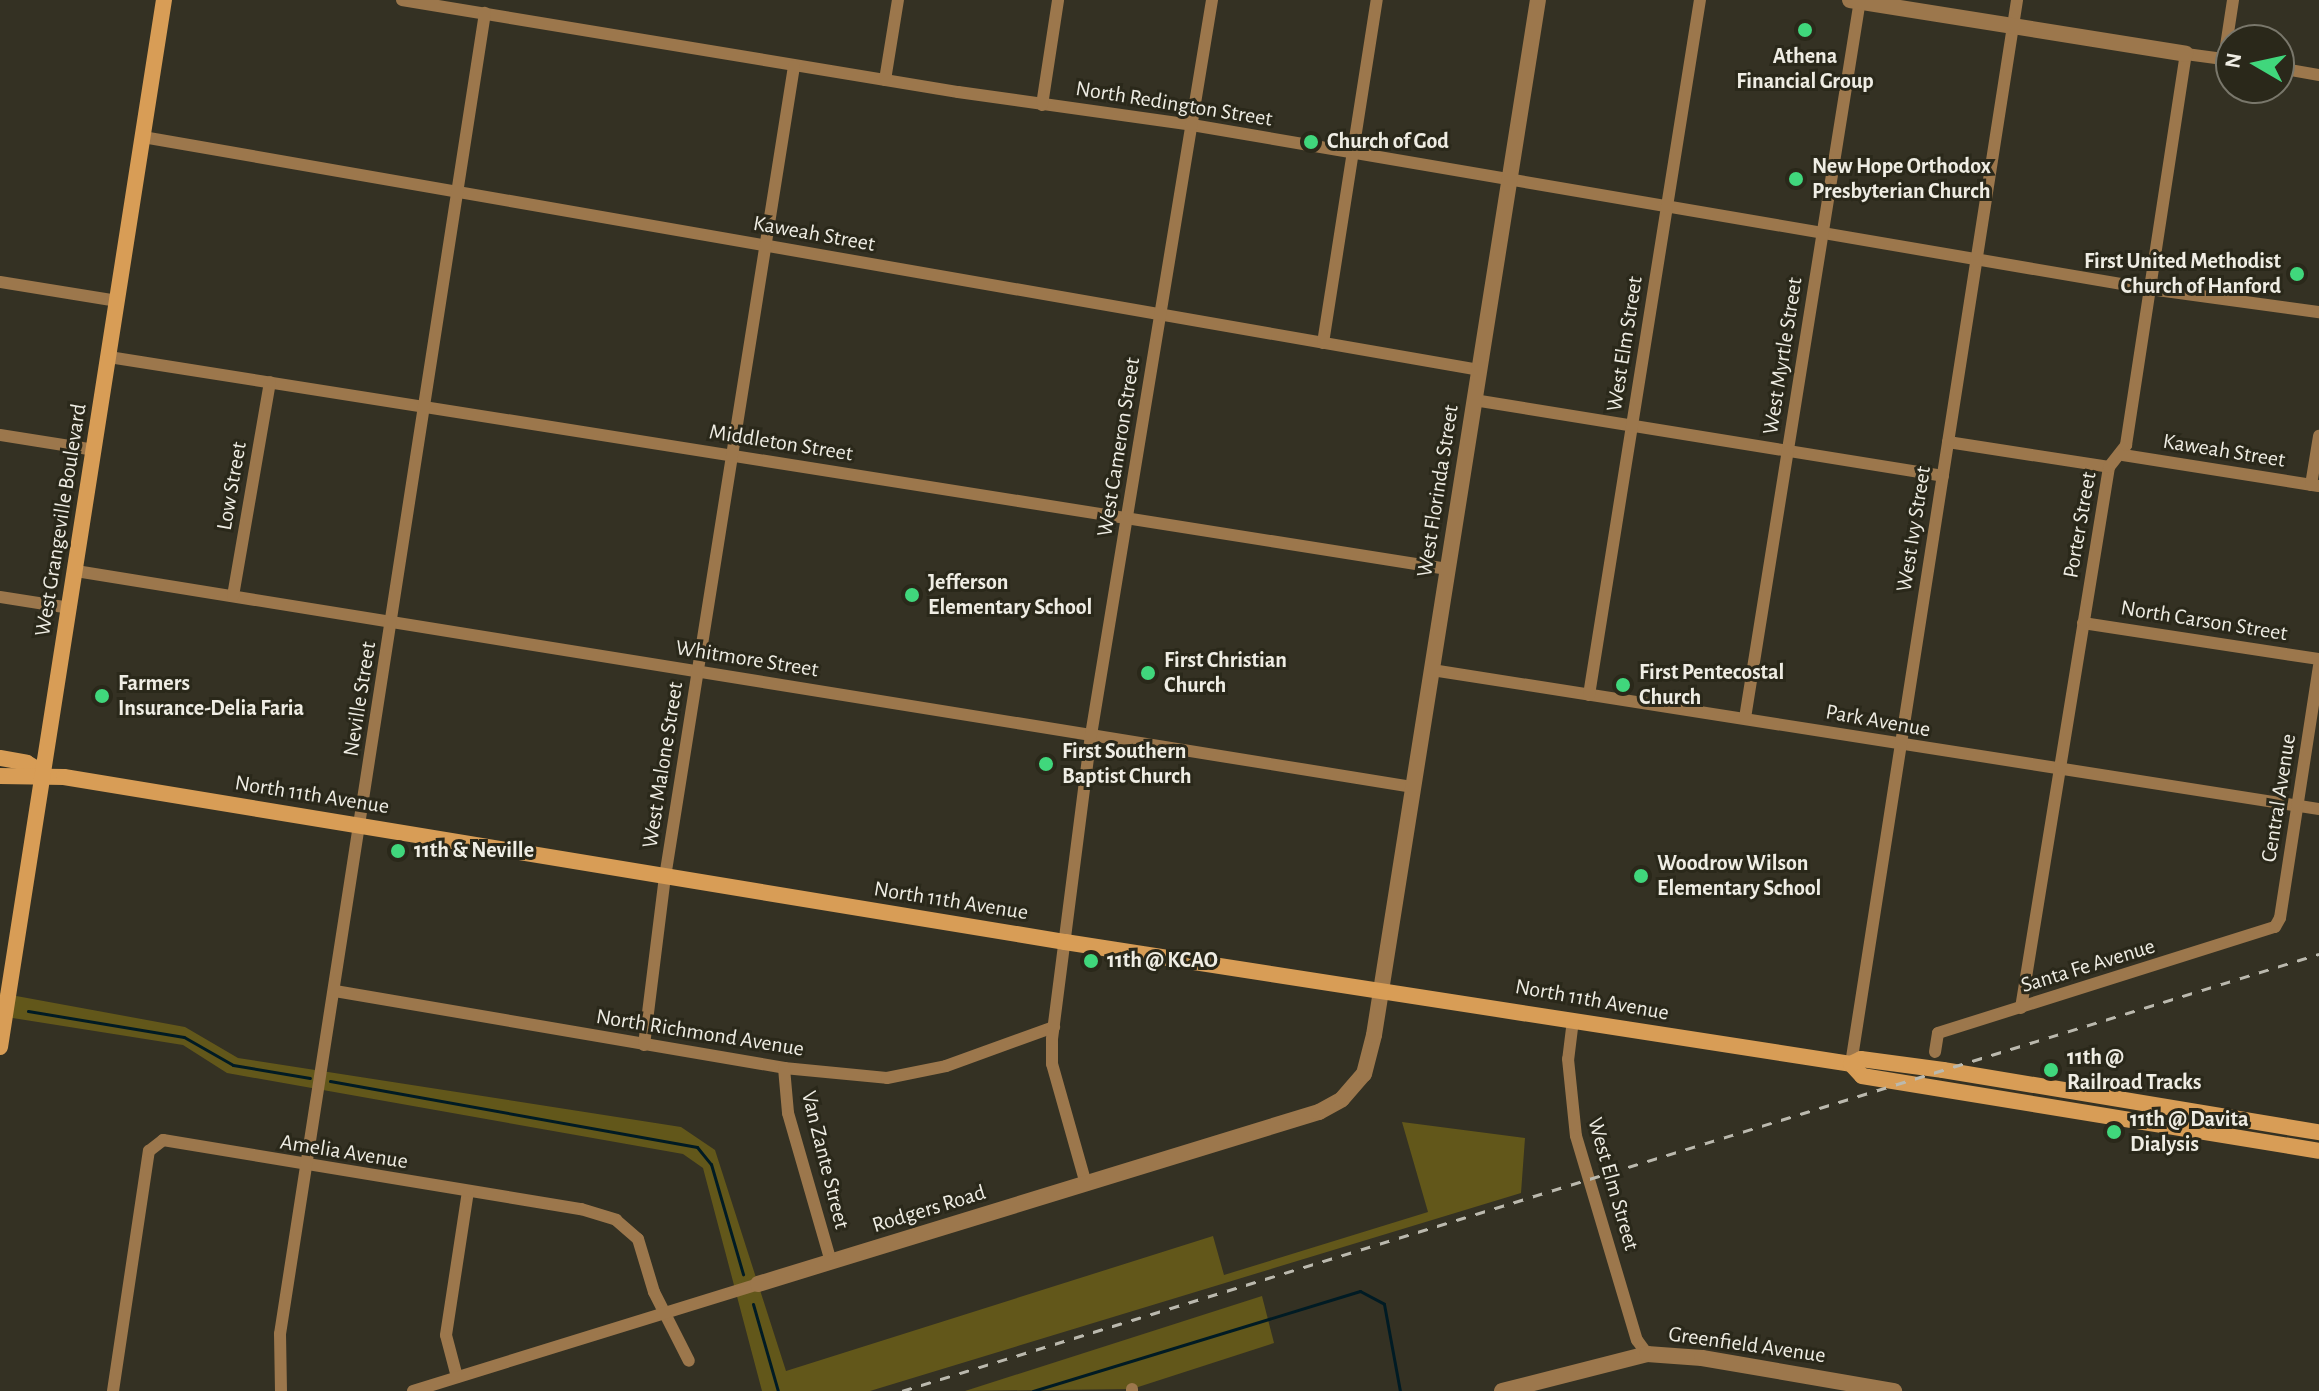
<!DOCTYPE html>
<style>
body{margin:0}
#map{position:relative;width:2319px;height:1391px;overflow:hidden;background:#343123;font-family:"Alegreya Sans",sans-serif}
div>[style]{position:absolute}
.green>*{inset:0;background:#62571a}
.stream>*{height:3px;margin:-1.5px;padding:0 1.5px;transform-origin:1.5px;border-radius:1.5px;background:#001b24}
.minor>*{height:12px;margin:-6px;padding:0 6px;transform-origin:6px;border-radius:6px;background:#9c774c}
.tertiary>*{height:16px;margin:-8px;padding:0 8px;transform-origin:8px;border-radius:8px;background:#9c774c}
.secondary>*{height:16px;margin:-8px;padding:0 8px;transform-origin:8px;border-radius:8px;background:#d89d56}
.rail>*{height:3px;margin-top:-1.5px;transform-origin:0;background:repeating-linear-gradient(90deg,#bbb9ae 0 10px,transparent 0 20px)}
.dots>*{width:22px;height:22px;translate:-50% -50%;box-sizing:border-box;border:4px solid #2a281a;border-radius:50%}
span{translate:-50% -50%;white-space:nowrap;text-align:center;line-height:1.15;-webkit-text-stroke:6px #2a281a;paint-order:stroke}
.poi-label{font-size:22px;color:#efede4;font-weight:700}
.left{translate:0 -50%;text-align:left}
.right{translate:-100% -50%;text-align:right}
.street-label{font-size:22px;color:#efede4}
.north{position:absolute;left:2215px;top:24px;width:80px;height:80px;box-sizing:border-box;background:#2a281a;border:2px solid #79776b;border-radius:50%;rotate:279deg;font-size:22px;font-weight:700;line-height:32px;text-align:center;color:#efede4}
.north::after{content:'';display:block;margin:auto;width:28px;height:36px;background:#40d77c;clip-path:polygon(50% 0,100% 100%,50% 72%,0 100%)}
</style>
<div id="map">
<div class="green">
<div style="clip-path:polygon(0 993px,185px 1027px,238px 1058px,681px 1127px,715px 1150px,786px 1371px,1213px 1236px,1224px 1275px,1428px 1212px,1402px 1122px,1525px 1138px,1521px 1193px,870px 1391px,762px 1391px,703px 1168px,683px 1154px,227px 1073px,183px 1045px,0 1016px)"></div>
<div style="clip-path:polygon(1262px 1296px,1274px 1343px,1132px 1389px,965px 1391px)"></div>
</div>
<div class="stream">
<div style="left:28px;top:1011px;width:158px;rotate:9.5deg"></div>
<div style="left:184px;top:1037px;width:56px;rotate:29.7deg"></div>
<div style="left:233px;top:1065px;width:78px;rotate:9.6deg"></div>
<div style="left:330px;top:1081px;width:373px;rotate:10.2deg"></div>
<div style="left:697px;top:1147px;width:22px;rotate:51deg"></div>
<div style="left:711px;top:1164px;width:115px;rotate:73.8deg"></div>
<div style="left:753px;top:1304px;width:91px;rotate:74deg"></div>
<div style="left:1033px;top:1391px;width:342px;rotate:-17deg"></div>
<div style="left:1360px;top:1291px;width:27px;rotate:28deg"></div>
<div style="left:1384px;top:1304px;width:88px;rotate:79.6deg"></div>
</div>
<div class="minor">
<div style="left:402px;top:0;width:564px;rotate:9.4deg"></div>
<div style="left:958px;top:92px;width:236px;rotate:8deg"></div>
<div style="left:1192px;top:125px;width:972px;rotate:9.71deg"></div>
<div style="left:2150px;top:289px;width:171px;rotate:7.8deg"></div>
<div style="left:2224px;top:59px;width:60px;rotate:-81.3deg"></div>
<div style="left:2279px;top:68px;width:41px;rotate:9.9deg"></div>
<div style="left:885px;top:80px;width:81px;rotate:-80.8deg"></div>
<div style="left:1042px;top:105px;width:106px;rotate:-81.3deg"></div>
<div style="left:143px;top:137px;width:1356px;rotate:9.89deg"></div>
<div style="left:0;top:282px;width:119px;rotate:9.2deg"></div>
<div style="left:1323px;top:343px;width:347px;rotate:-81.1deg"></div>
<div style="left:109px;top:357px;width:1355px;rotate:9deg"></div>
<div style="left:1474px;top:400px;width:475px;rotate:9.2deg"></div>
<div style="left:0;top:435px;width:96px;rotate:9deg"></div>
<div style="left:1948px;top:442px;width:163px;rotate:8.8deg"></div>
<div style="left:2123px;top:455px;width:198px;rotate:9deg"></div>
<div style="left:2311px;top:485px;width:50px;rotate:-80.7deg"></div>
<div style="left:76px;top:571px;width:1353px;rotate:9.18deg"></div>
<div style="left:233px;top:596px;width:217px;rotate:-80.2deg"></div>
<div style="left:0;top:597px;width:71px;rotate:8.9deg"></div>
<div style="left:2083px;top:623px;width:239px;rotate:8.7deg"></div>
<div style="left:1432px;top:670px;width:898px;rotate:8.91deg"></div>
<div style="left:1589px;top:695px;width:704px;rotate:-80.93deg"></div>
<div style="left:1745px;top:718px;width:727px;rotate:-80.9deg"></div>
<div style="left:335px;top:991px;width:456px;rotate:9.7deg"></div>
<div style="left:784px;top:1068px;width:103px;rotate:5.5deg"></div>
<div style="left:887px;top:1078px;width:60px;rotate:-11.5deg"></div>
<div style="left:946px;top:1066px;width:115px;rotate:-19.9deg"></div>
<div style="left:2021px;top:1008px;width:548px;rotate:-80.76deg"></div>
<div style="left:2109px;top:467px;width:28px;rotate:-52deg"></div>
<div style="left:2126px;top:445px;width:396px;rotate:-81.3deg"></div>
<div style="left:2186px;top:54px;width:45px;rotate:7.6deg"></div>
<div style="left:1573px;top:1020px;width:39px;rotate:97deg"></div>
<div style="left:1568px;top:1059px;width:77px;rotate:84.1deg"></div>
<div style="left:1576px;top:1136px;width:213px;rotate:73.4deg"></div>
<div style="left:1637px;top:1340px;width:17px;rotate:54deg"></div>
<div style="left:644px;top:1045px;width:169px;rotate:-82.9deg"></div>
<div style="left:665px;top:877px;width:821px;rotate:-80.96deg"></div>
<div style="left:1935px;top:1052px;width:19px;rotate:-81deg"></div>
<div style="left:1938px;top:1033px;width:353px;rotate:-17.5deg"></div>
<div style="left:2275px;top:927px;width:10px;rotate:-61deg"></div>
<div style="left:2280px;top:918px;width:256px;rotate:-81.2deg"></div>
<div style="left:1851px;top:1064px;width:1077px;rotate:-81.13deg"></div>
<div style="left:784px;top:1068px;width:45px;rotate:84.9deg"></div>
<div style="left:788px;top:1113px;width:155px;rotate:73.9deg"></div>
<div style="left:1086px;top:1184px;width:125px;rotate:-105.8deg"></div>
<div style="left:1052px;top:1064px;width:25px;rotate:-90deg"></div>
<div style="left:1052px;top:1039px;width:306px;rotate:-82.7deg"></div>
<div style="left:1091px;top:735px;width:745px;rotate:-80.65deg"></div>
<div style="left:457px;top:1377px;width:43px;rotate:-104.7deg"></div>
<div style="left:446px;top:1335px;width:145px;rotate:-81.3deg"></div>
<div style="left:1132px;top:1389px;width:2px;rotate:90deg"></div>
<div style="left:113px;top:1391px;width:243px;rotate:-81.5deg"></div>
<div style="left:149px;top:1151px;width:18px;rotate:-38deg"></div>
<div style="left:163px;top:1140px;width:424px;rotate:9.4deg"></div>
<div style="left:581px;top:1209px;width:37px;rotate:17deg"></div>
<div style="left:616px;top:1220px;width:29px;rotate:41deg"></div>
<div style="left:638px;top:1239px;width:55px;rotate:73.2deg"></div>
<div style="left:654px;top:1292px;width:77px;rotate:63.1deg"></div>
<div style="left:281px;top:1391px;width:57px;rotate:-91deg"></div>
<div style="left:280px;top:1334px;width:1337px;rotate:-81.18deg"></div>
<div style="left:413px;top:1391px;width:361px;rotate:-17.2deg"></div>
</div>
<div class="tertiary">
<div style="left:1850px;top:0;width:340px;rotate:9.1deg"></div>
<div style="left:758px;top:1284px;width:587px;rotate:-17.05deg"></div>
<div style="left:1319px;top:1112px;width:26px;rotate:-29deg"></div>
<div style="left:1342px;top:1099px;width:33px;rotate:-49deg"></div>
<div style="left:1364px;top:1074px;width:40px;rotate:-75.6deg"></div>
<div style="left:1374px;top:1035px;width:1048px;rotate:-81deg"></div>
<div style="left:1502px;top:1391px;width:150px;rotate:-14.3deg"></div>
<div style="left:1647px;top:1354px;width:55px;rotate:4.2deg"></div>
<div style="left:1702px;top:1358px;width:195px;rotate:9.8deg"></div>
</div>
<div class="secondary">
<div style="left:0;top:758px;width:27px;rotate:10deg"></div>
<div style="left:27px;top:763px;width:21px;rotate:31deg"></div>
<div style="left:0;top:776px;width:64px;rotate:0.9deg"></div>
<div style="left:64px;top:777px;width:1015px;rotate:9.36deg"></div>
<div style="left:1065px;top:942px;width:795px;rotate:8.82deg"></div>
<div style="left:1851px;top:1064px;width:11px;rotate:-27deg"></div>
<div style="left:1861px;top:1059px;width:83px;rotate:7.6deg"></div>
<div style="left:1943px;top:1070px;width:381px;rotate:9.4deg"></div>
<div style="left:0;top:1047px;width:1060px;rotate:-81.1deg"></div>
<div style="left:1851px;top:1064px;width:16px;rotate:47deg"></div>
<div style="left:1862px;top:1076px;width:463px;rotate:9.3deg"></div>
</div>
<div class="rail">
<div style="left:902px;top:1391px;width:1483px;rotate:-17.14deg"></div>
</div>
<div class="dots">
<div style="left:1805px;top:30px;background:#40d77c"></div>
<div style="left:1311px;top:142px;background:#40d77c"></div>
<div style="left:1796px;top:179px;background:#40d77c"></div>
<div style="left:2297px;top:274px;background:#40d77c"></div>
<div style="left:912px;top:595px;background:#40d77c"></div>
<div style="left:1148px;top:673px;background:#40d77c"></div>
<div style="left:1623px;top:685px;background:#40d77c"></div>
<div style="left:102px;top:696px;background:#40d77c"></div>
<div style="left:1046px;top:764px;background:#40d77c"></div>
<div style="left:398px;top:851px;background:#40d77c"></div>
<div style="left:1641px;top:876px;background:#40d77c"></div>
<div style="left:1091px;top:961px;background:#40d77c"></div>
<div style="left:2051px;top:1070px;background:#40d77c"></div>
<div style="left:2114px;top:1132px;background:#40d77c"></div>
</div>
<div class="poi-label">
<span style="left:1805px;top:69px">Athena<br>Financial Group</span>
<span class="left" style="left:1327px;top:142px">Church of God</span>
<span class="left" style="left:1812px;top:179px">New Hope Orthodox<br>Presbyterian Church</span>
<span class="right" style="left:2281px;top:274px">First United Methodist<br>Church of Hanford</span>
<span class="left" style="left:928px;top:595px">Jefferson<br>Elementary School</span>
<span class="left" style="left:1164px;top:673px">First Christian<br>Church</span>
<span class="left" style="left:1639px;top:685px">First Pentecostal<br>Church</span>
<span class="left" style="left:118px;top:696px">Farmers<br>Insurance-Delia Faria</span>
<span class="left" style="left:1062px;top:764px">First Southern<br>Baptist Church</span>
<span class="left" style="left:414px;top:851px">11th &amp; Neville</span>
<span class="left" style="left:1657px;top:876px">Woodrow Wilson<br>Elementary School</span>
<span class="left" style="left:1107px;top:961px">11th @ KCAO</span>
<span class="left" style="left:2067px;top:1070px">11th @<br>Railroad Tracks</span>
<span class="left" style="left:2130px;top:1132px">11th @ Davita<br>Dialysis</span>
</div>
<div class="street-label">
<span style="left:1174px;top:104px;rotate:9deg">North Redington Street</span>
<span style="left:814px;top:234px;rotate:10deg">Kaweah Street</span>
<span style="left:1625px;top:344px;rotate:-81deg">West Elm Street</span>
<span style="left:1783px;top:356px;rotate:-81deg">West Myrtle Street</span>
<span style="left:781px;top:443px;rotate:9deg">Middleton Street</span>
<span style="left:1119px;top:447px;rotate:-81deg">West Cameron Street</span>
<span style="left:2224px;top:451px;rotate:9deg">Kaweah Street</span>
<span style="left:232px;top:486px;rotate:-80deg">Low Street</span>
<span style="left:1438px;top:491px;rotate:-81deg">West Florinda Street</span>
<span style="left:61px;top:520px;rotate:-81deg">West Grangeville Boulevard</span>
<span style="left:2080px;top:525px;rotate:-80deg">Porter Street</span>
<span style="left:1914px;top:529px;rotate:-81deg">West Ivy Street</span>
<span style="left:2204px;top:621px;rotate:9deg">North Carson Street</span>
<span style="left:747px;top:659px;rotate:9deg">Whitmore Street</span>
<span style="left:360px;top:699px;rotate:-81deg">Neville Street</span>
<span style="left:1878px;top:721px;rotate:10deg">Park Avenue</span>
<span style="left:663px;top:765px;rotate:-81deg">West Malone Street</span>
<span style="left:312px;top:795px;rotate:9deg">North 11th Avenue</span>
<span style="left:2279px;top:798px;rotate:-81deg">Central Avenue</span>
<span style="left:951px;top:901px;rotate:9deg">North 11th Avenue</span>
<span style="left:2088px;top:966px;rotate:-17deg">Santa Fe Avenue</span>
<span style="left:1592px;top:1000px;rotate:10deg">North 11th Avenue</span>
<span style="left:700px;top:1033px;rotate:9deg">North Richmond Avenue</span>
<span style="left:344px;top:1152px;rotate:9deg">Amelia Avenue</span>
<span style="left:825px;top:1160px;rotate:76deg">Van Zante Street</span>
<span style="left:1613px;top:1184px;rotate:74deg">West Elm Street</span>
<span style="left:929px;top:1209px;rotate:-17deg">Rodgers Road</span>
<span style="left:1747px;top:1345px;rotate:8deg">Greenfield Avenue</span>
</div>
<div class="north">N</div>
</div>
